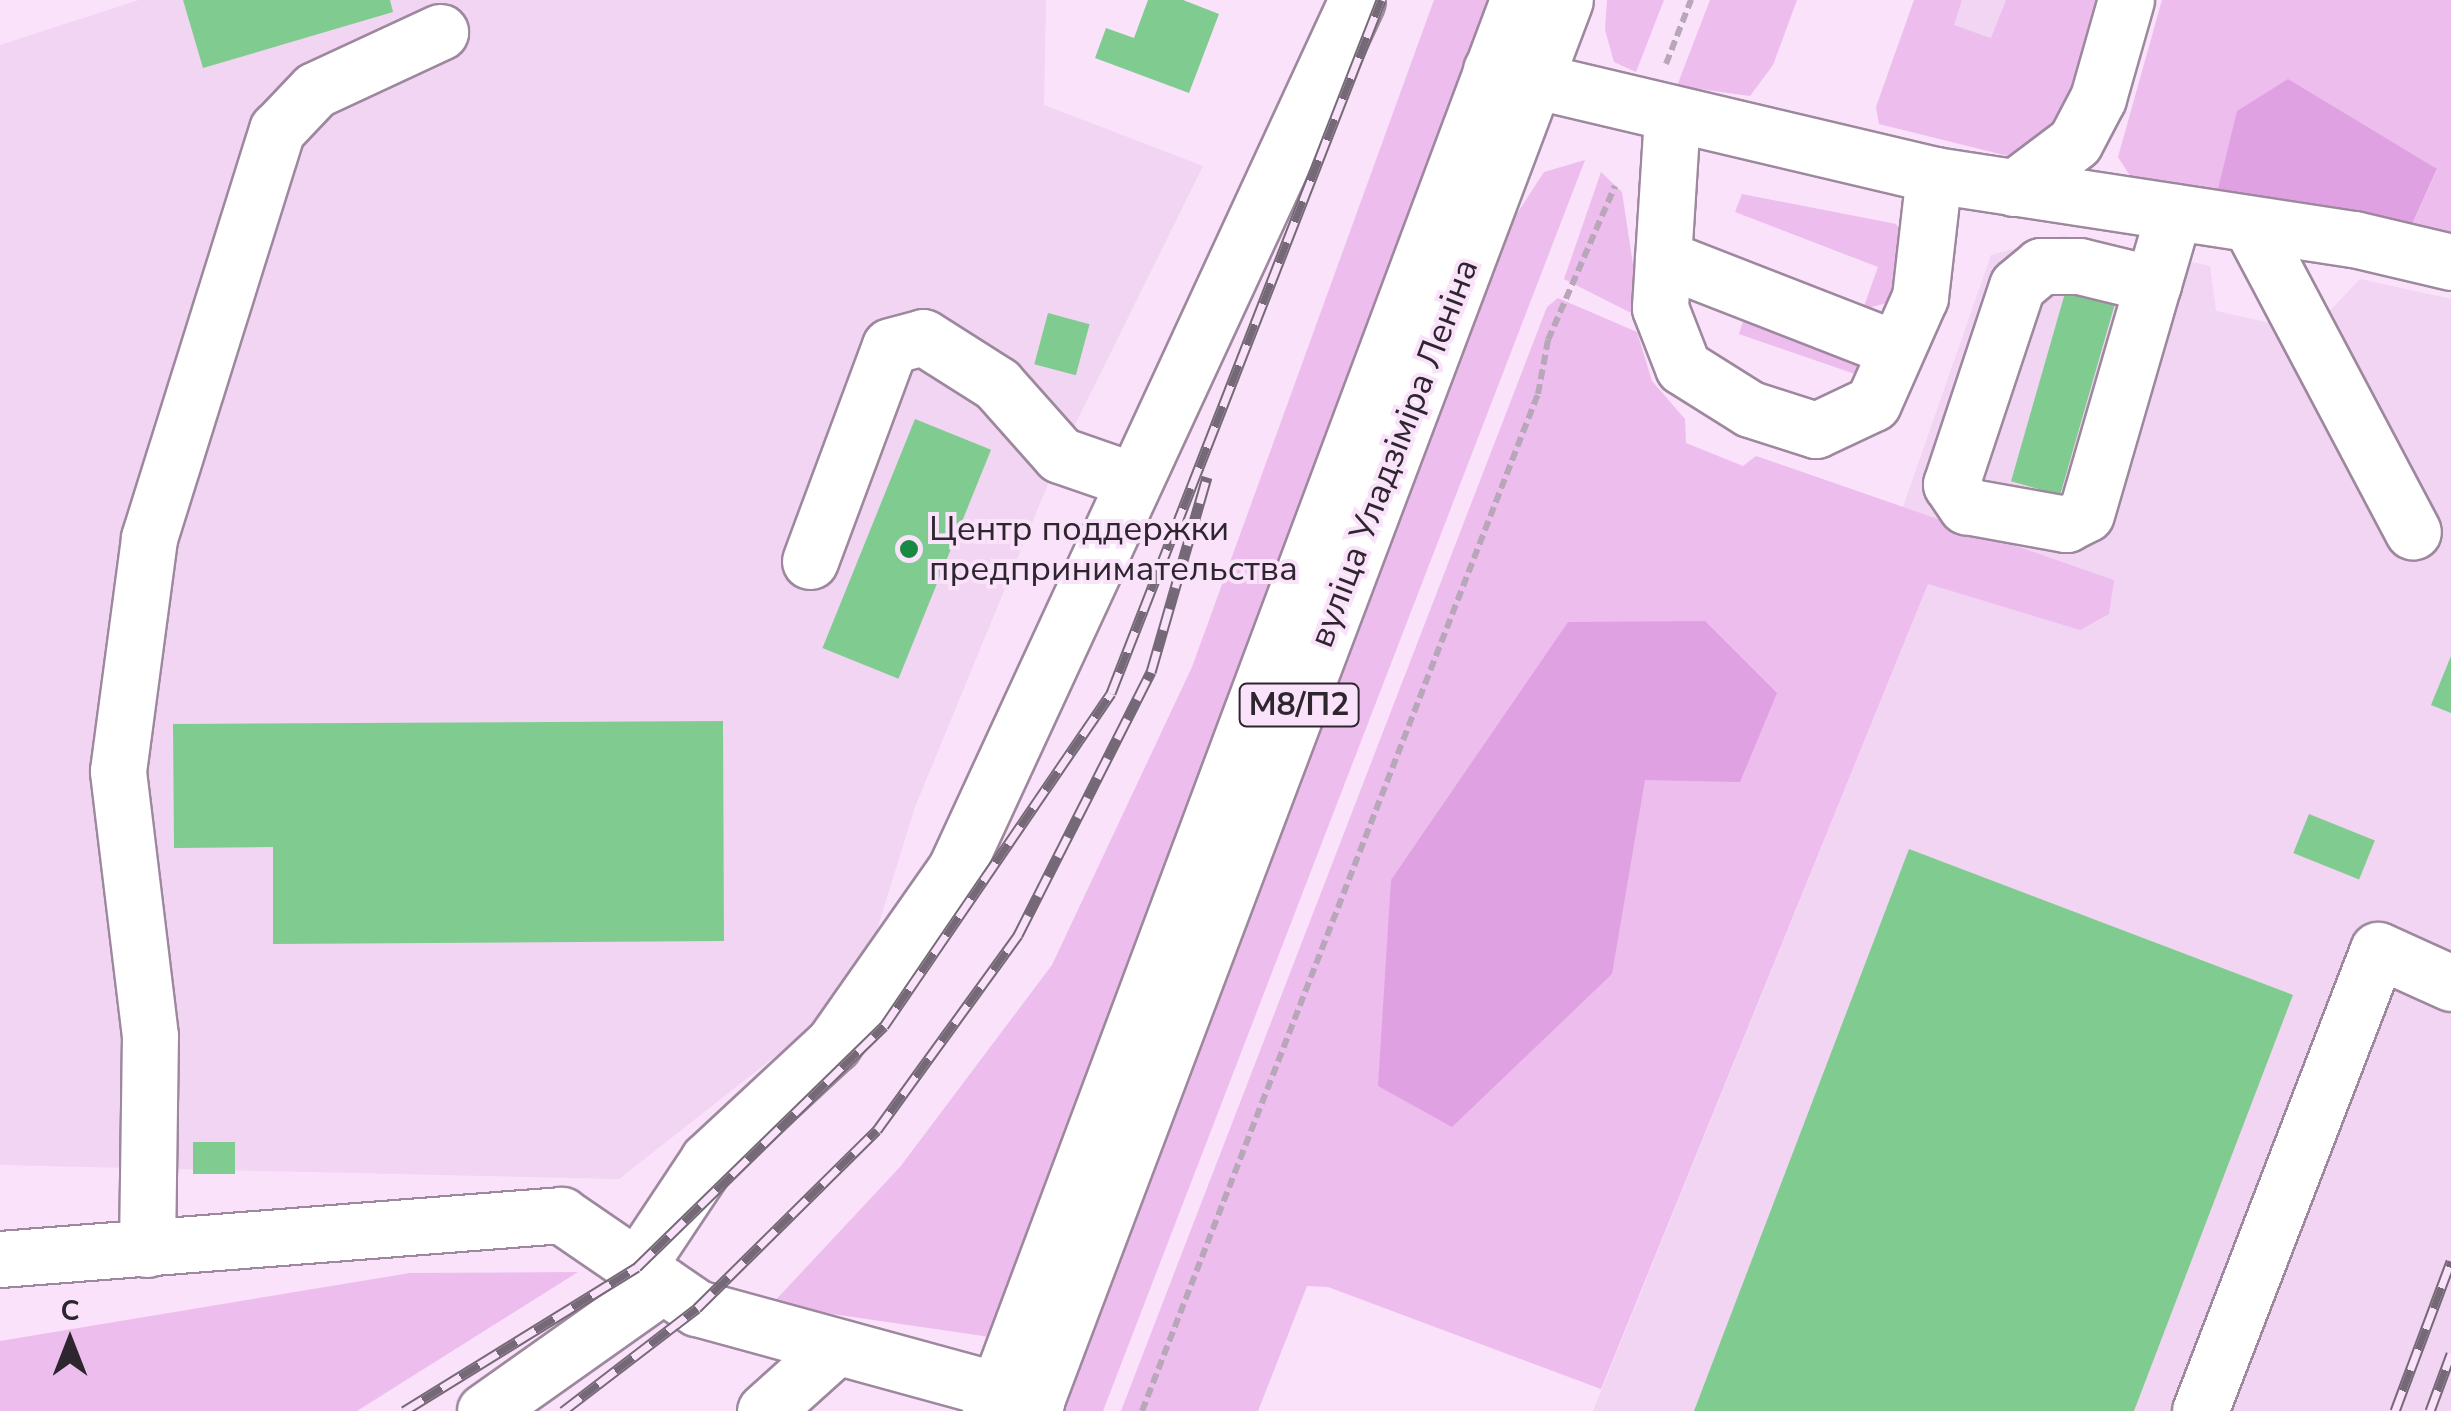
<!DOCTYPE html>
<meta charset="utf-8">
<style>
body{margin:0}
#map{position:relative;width:2451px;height:1411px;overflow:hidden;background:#f9e2fa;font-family:"Nunito Sans",sans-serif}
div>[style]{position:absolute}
.built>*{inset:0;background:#f1d5f2}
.green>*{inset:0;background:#edbdee;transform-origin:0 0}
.forest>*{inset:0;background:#e0a1e3}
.building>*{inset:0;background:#80cc90;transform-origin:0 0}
.path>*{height:6px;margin-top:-3px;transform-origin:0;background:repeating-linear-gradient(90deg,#b8a6b9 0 10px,transparent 0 15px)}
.roads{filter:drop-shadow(2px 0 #9d889e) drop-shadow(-2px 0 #9d889e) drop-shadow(0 2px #9d889e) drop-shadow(0 -2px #9d889e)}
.minor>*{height:55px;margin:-27.5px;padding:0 27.5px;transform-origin:27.5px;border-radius:27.5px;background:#fff}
.major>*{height:55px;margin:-27.5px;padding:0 27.5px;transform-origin:27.5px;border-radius:27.5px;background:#fff}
.rail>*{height:11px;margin-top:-5.5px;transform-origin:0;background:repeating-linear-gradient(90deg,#f9e2fa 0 22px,#766977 0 44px);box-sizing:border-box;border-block:2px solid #766977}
.dots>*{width:28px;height:28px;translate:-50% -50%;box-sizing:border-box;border:5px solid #f9e2fa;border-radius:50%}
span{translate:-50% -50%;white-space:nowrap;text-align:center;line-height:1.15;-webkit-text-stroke:8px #f9e2fa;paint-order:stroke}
.shield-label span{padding:2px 8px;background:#f9e2fa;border:2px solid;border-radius:8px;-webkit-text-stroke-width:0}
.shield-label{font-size:32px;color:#2e262e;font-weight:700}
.street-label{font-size:35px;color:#2e262e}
.poi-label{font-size:35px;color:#2e262e}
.left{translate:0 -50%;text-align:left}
.north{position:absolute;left:20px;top:1291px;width:100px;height:100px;-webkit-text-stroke:8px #f9e2fa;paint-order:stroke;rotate:0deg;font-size:28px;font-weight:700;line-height:40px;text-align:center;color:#2e262e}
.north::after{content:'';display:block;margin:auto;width:35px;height:45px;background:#2e262e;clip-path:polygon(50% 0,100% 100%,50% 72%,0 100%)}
</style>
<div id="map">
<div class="built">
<div style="clip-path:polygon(139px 0,1046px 0,1044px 105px,1203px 166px,1060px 455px,915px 807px,875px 936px,829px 1014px,619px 1179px,0 1165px,0 45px)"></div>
<div style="clip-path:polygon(1962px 0,2006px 0,1992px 38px,1953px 25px)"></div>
<div style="clip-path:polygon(2064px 236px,2210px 266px,2216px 311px,2310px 332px,2360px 279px,2451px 299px,2451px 1411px,1593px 1411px,1928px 584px,2080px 629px,2114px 580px,1903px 507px,1991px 255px)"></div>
</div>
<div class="green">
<div style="clip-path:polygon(1434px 0,1491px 0,990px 1337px,771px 1305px,900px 1167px,1052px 965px,1192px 667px)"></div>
<div style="clip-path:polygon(1607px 0,1664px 0,1636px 72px,1614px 62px,1605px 30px)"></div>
<div style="clip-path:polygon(1710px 0,1797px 0,1773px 65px,1750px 96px,1677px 86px)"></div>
<div style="clip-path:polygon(1914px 0,1962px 0,1954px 25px,1991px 38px,2006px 0,2100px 0,2069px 115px,2012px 157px,1879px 124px,1876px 107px)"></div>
<div style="clip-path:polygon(2162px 0,2451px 0,2451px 241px,2408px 233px,2437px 170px,2216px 197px,2141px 193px,2118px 157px)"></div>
<div style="clip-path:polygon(1585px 160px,1103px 1411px,1045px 1411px,1488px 258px,1544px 172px)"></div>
<div style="clip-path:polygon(1601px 172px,1622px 192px,1641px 318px,1564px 279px)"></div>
<div style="clip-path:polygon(1742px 194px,1896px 224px,1908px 242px,1899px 300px,1863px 309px,1878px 267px,1735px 212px)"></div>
<div style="clip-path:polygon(1558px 298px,1637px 332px,1652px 381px,1685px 419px,1686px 443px,1743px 466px,1756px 456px,2114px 580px,2109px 614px,2080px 630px,1928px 584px,1601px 1389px,1328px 1287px,1307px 1286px,1258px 1411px,1121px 1411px,1547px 307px)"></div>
<div style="left:1745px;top:316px;width:133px;height:19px;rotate:19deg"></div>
<div style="clip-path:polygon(578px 1272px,357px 1411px,0 1411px,0 1341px,410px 1273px)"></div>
</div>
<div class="forest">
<div style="clip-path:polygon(2288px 79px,2437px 169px,2408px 233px,2216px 197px,2237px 111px)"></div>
<div style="clip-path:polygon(1705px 621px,1777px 693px,1740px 782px,1645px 780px,1612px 974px,1452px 1127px,1378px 1086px,1391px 880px,1568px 622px)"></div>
</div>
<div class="building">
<div style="clip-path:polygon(183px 0,390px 0,393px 12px,203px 68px)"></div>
<div style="clip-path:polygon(1148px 0,1183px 0,1219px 14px,1189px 93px,1095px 58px,1106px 28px,1134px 38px)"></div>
<div style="left:2067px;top:286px;width:51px;height:203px;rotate:16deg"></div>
<div style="left:1048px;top:313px;width:43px;height:53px;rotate:15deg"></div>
<div style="left:915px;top:419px;width:82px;height:247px;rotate:22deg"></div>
<div style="clip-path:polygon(2451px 656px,2451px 713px,2431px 705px)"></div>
<div style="clip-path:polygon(723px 721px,724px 941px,273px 944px,273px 847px,174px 848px,173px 724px)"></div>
<div style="left:2309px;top:814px;width:71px;height:42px;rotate:22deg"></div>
<div style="clip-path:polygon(1909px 849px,2293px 995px,2134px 1411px,1694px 1411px)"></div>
<div style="left:193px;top:1142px;width:42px;height:32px"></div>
</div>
<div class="path">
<div style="left:1666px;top:64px;width:69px;rotate:-68.7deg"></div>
<div style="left:1142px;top:1411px;width:1091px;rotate:-68.73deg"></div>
<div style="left:1538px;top:394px;width:55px;rotate:-79.5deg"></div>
<div style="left:1548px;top:340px;width:168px;rotate:-66.5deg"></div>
</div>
<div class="roads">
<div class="minor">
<div style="left:1491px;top:70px;width:455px;rotate:13.3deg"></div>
<div style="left:1934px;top:175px;width:425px;rotate:8.7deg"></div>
<div style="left:2354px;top:239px;width:100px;rotate:13.3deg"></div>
<div style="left:1672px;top:116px;width:192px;rotate:93.6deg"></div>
<div style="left:1660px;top:308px;width:63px;rotate:68.7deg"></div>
<div style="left:1683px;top:367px;width:79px;rotate:32.1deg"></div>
<div style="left:1750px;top:409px;width:69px;rotate:17.7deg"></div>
<div style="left:1816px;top:430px;width:63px;rotate:-25.3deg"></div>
<div style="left:1873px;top:403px;width:116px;rotate:-66.1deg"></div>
<div style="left:1920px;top:297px;width:123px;rotate:-83.5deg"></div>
<div style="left:2014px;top:188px;width:76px;rotate:-37deg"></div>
<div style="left:2075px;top:142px;width:50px;rotate:-62.4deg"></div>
<div style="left:2098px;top:98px;width:102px;rotate:-74.1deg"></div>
<div style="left:2250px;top:224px;width:348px;rotate:62.1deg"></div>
<div style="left:1663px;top:258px;width:250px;rotate:21.3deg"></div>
<div style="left:2153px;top:284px;width:76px;rotate:-166.3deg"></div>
<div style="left:2079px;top:266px;width:38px;rotate:180deg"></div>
<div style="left:2041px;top:266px;width:31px;rotate:140deg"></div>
<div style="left:2017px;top:286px;width:209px;rotate:108.4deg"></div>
<div style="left:1951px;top:484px;width:27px;rotate:56deg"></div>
<div style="left:1966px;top:506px;width:102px;rotate:10.2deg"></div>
<div style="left:2066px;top:524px;width:22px;rotate:-27deg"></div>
<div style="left:2086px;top:514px;width:240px;rotate:-73.8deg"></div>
<div style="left:2153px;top:284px;width:75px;rotate:-73.7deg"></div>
<div style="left:810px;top:561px;width:229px;rotate:-69.6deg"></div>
<div style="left:890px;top:346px;width:34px;rotate:-15deg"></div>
<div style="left:923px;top:337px;width:88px;rotate:32.4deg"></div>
<div style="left:997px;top:384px;width:95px;rotate:48.4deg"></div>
<div style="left:1060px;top:455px;width:76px;rotate:19.1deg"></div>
<div style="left:147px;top:1249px;width:213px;rotate:-89.2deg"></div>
<div style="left:150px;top:1036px;width:267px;rotate:-96.9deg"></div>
<div style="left:118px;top:771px;width:235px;rotate:-82.4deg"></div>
<div style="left:149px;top:538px;width:428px;rotate:-72.6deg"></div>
<div style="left:277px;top:130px;width:55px;rotate:-46.5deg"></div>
<div style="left:315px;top:90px;width:138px;rotate:-24.9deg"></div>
<div style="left:0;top:1259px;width:563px;rotate:-4.48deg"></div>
<div style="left:561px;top:1215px;width:165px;rotate:34.4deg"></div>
<div style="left:697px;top:1308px;width:352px;rotate:15.3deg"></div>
<div style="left:637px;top:1267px;width:128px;rotate:-56.4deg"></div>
<div style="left:708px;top:1160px;width:171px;rotate:-42.9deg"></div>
<div style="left:833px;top:1044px;width:213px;rotate:-55deg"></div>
<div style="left:955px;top:870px;width:958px;rotate:-65.2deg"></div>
<div style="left:485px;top:1411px;width:218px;rotate:-35.3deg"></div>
<div style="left:765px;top:1411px;width:94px;rotate:-42deg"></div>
<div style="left:2200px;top:1411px;width:494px;rotate:-68.9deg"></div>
<div style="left:2378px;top:950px;width:80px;rotate:24.3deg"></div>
</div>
<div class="major">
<div style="left:990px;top:1411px;width:1507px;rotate:-69.48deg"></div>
<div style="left:1032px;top:1411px;width:1508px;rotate:-69.31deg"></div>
</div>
</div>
<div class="rail">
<div style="left:404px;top:1411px;width:274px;rotate:-31.7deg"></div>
<div style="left:637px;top:1267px;width:345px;rotate:-44.3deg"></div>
<div style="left:884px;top:1026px;width:403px;rotate:-55.7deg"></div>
<div style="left:1111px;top:693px;width:744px;rotate:-68.71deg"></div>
<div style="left:563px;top:1411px;width:169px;rotate:-37.5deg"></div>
<div style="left:697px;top:1308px;width:253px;rotate:-44.7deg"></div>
<div style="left:877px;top:1130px;width:241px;rotate:-54.1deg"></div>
<div style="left:1018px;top:935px;width:295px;rotate:-63.2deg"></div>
<div style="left:1151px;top:672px;width:203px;rotate:-74deg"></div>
<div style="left:2395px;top:1411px;width:160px;rotate:-69.5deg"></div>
<div style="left:2430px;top:1411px;width:61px;rotate:-69.8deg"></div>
</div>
<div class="dots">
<div style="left:909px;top:549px;background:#198841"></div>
</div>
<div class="shield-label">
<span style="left:1299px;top:705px">М8/П2</span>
</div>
<div class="street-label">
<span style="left:1394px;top:453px;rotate:-69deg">вуліца Уладзіміра Леніна</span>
</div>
<div class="poi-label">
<span class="left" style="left:929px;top:549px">Центр поддержки<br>предпринимательства</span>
</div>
<div class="north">С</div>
</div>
